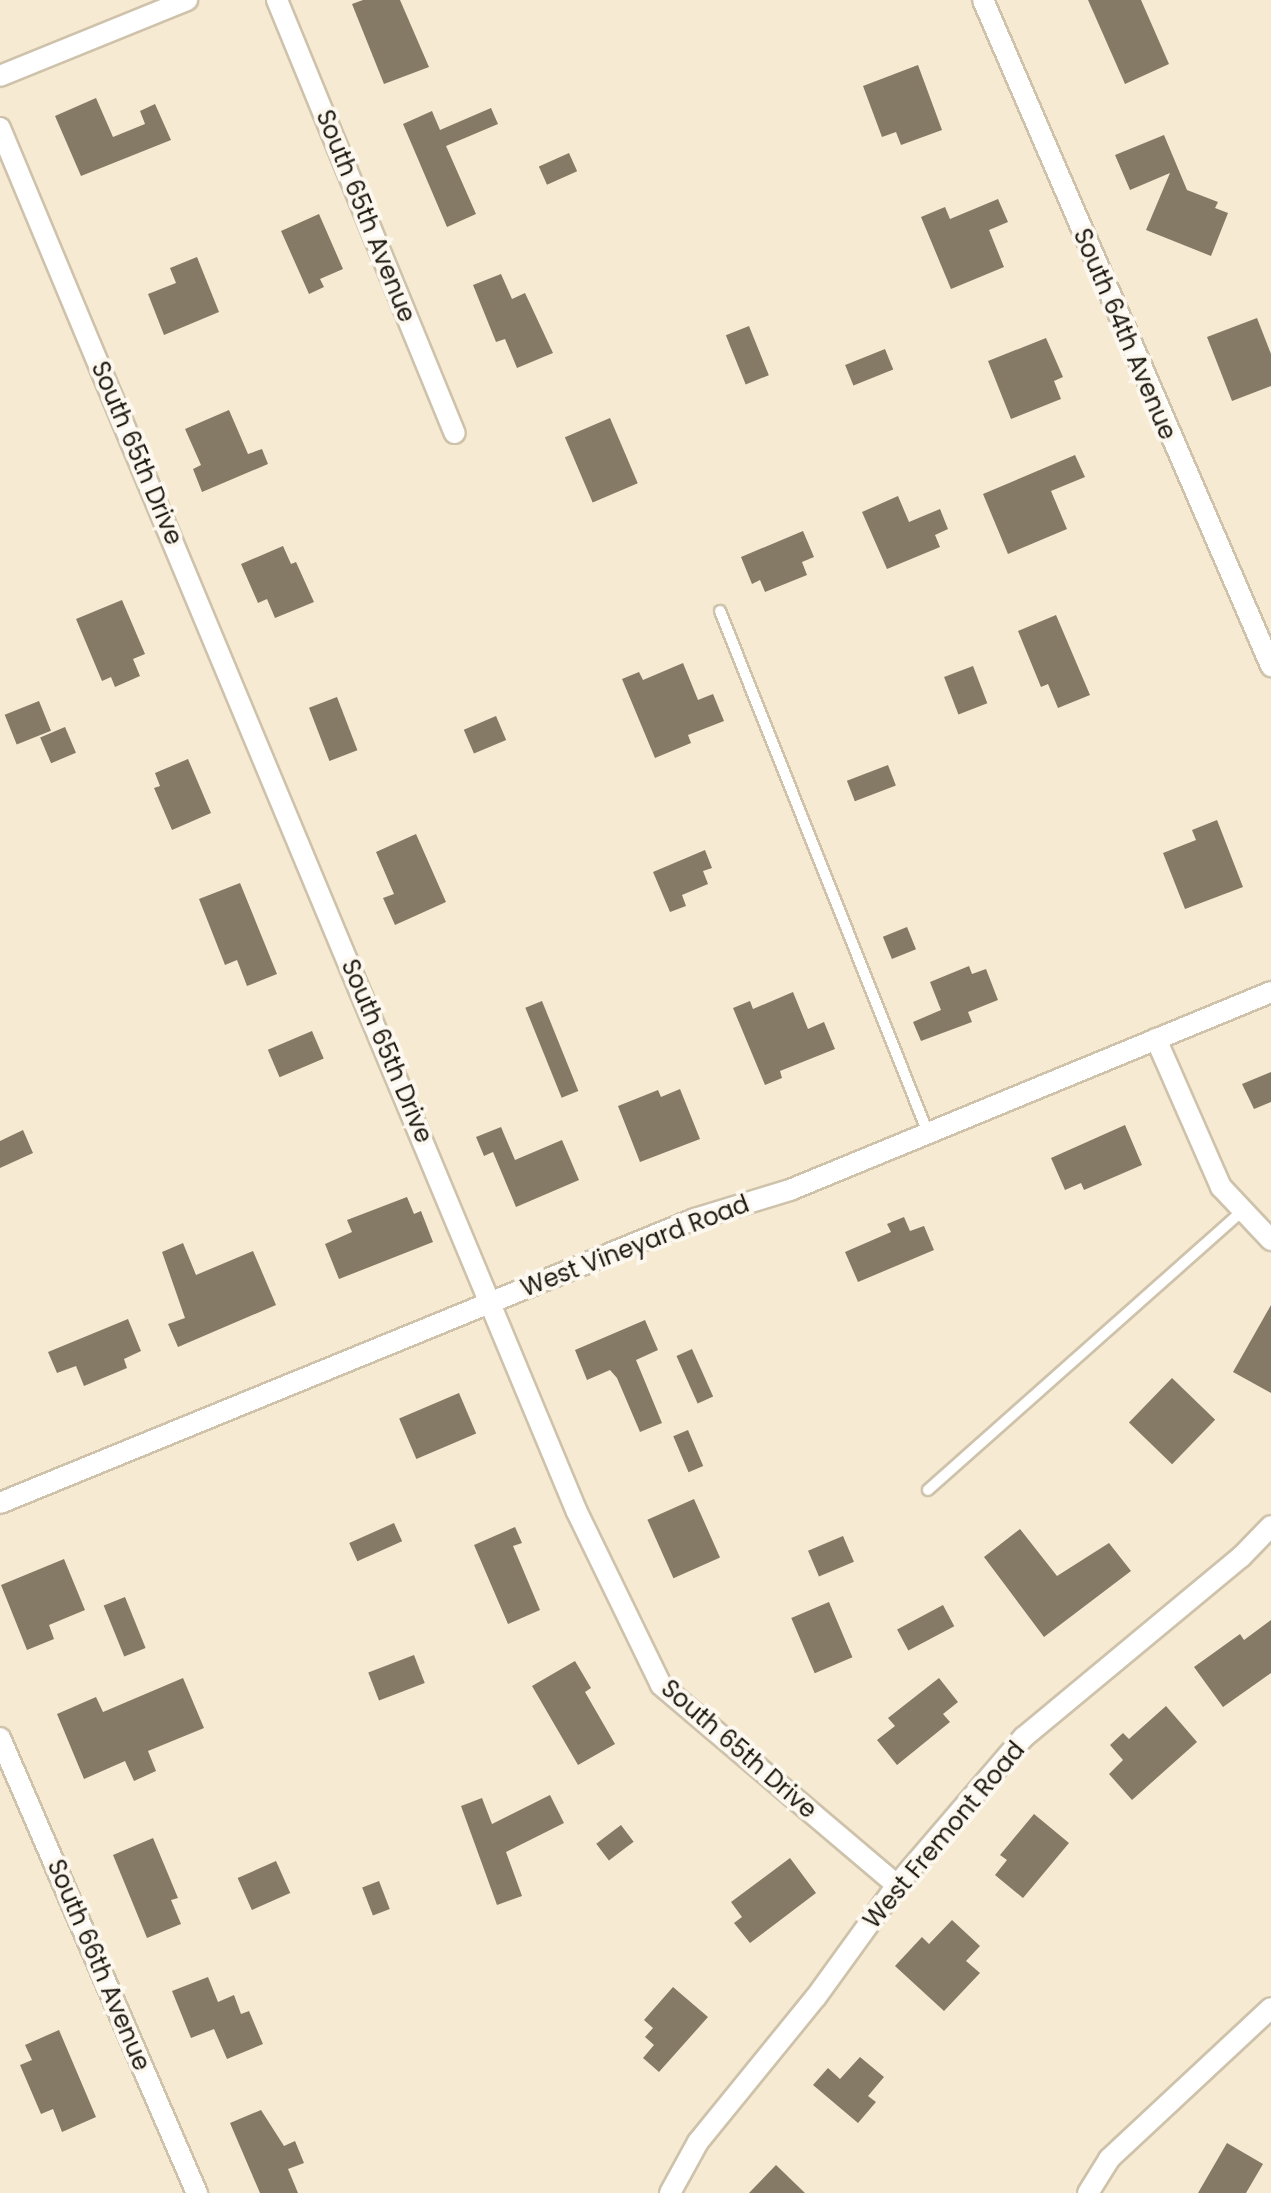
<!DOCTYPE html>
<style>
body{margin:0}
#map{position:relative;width:1271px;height:2193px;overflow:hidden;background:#f6ead3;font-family:Poppins,sans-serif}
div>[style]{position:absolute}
.building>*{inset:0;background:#857a65;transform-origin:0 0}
.roads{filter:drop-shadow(2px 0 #cec2ab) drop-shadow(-2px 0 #cec2ab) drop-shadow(0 2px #cec2ab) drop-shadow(0 -2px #cec2ab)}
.service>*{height:10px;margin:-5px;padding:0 5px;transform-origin:5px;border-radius:5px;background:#fff}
.minor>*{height:20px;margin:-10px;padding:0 10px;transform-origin:10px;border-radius:10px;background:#fff}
span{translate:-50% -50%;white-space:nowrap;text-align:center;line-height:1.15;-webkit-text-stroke:8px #fdf8ef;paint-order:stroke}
.street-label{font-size:24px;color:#1f1a12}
</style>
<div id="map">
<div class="building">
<div style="clip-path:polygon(363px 0,400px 0,429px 67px,384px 84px,352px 4px)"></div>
<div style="clip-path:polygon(1088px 0,1141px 0,1169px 64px,1125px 84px)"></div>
<div style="clip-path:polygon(918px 65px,942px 130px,901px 145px,896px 132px,882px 137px,863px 86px)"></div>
<div style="clip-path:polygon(96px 98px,113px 137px,145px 124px,140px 111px,155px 104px,171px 140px,81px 176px,55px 116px)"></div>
<div style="clip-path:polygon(491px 108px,498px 124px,446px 146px,476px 214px,447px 227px,403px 124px,432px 111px,440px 130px)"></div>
<div style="clip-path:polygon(1164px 135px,1187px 190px,1218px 202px,1215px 208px,1228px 213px,1211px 256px,1146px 230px,1170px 173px,1130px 190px,1115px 155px)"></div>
<div style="left:569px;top:153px;width:20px;height:33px;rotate:66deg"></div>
<div style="clip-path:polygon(998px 199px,1008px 222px,989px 230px,1004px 267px,951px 289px,921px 217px,945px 207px,950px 219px)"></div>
<div style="clip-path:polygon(319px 214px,343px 269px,320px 279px,324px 287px,309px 294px,281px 231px)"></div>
<div style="clip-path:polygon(197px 257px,219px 312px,164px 335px,148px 294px,176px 283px,170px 268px)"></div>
<div style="clip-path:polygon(501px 274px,512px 299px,525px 293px,553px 353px,517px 368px,505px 339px,496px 342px,473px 285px)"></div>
<div style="clip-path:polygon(1257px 318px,1271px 354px,1271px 386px,1232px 401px,1207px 337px)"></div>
<div style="left:749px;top:326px;width:53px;height:25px;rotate:68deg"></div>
<div style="clip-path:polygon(1046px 338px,1063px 377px,1054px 381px,1061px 399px,1011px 419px,988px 361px)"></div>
<div style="left:885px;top:349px;width:22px;height:43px;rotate:68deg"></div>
<div style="clip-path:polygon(229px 410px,248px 454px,262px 449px,268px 464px,202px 492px,193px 469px,201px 465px,185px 429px)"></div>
<div style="left:610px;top:418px;width:71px;height:49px;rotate:67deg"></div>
<div style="clip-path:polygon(1075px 455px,1085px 477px,1051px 491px,1067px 529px,1008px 554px,983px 494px)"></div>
<div style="clip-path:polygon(898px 496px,909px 522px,940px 509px,948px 529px,935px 535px,940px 547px,887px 569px,862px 512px)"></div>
<div style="clip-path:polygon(803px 531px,814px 557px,802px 562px,807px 575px,765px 592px,760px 580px,752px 584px,741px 557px)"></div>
<div style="clip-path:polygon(283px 546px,291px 564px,296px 562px,314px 602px,275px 618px,267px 599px,258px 603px,241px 564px)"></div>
<div style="clip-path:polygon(122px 600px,145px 654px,133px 659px,140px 676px,115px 687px,111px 677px,102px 681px,76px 619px)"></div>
<div style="clip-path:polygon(1056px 615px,1090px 695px,1058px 708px,1048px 684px,1041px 687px,1018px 631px)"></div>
<div style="clip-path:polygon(683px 663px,698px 700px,713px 694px,724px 721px,688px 735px,691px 743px,655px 758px,622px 679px,639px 672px,643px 680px)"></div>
<div style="left:973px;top:666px;width:40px;height:31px;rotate:69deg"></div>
<div style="left:337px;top:697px;width:57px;height:30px;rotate:69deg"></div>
<div style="left:39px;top:701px;width:32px;height:37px;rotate:68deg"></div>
<div style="left:496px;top:716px;width:26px;height:35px;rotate:67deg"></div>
<div style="left:65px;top:727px;width:28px;height:27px;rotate:67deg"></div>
<div style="clip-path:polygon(188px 759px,211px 813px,172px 830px,154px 788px,160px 786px,155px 773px)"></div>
<div style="left:888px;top:765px;width:22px;height:44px;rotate:69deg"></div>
<div style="clip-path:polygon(1217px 820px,1243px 887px,1185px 909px,1163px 853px,1196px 840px,1192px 830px)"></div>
<div style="clip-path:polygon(416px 834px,446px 902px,395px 925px,383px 898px,394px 894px,376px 852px)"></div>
<div style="clip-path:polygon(705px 850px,712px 868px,703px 871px,708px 884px,682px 895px,686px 906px,670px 912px,653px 872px)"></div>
<div style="clip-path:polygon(240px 883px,277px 974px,247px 986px,237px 960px,225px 965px,199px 899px)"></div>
<div style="left:907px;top:927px;width:24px;height:26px;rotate:68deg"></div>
<div style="clip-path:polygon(969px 966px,972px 974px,986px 969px,998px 1000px,968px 1012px,972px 1022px,921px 1041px,913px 1022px,941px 1010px,930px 982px)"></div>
<div style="clip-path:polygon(793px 992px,808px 1029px,824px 1022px,835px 1049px,780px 1071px,782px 1078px,765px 1085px,733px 1008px,750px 1001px,753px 1009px)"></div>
<div style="left:542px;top:1001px;width:97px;height:18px;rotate:68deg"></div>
<div style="left:312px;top:1031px;width:30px;height:48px;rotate:67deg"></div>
<div style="clip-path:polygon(1271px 1072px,1271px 1102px,1254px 1109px,1242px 1084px)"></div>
<div style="clip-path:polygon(680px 1089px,700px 1139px,640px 1162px,618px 1106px,658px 1090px,661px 1097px)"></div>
<div style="clip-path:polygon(1125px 1125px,1142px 1165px,1084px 1190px,1081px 1183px,1065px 1190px,1051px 1158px)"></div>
<div style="clip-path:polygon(501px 1127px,515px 1160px,562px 1140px,579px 1180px,516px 1207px,493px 1152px,484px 1156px,476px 1137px)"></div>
<div style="clip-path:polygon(23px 1130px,33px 1153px,0 1168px,0 1141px)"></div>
<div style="clip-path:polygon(407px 1197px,414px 1214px,421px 1211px,433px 1242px,339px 1279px,325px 1244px,352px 1232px,347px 1220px)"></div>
<div style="clip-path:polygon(904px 1217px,910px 1231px,924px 1226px,934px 1250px,858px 1282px,845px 1252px,891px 1232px,887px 1224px)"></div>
<div style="clip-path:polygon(183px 1243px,196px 1275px,253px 1251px,276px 1305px,178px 1347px,168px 1324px,185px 1318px,162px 1252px)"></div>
<div style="clip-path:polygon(1271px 1305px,1271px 1393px,1233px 1372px)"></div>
<div style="clip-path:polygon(128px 1319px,141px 1351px,124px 1359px,127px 1368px,84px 1386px,76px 1366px,57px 1373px,48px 1352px)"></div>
<div style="clip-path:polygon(645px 1320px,658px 1350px,636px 1360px,662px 1423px,640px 1432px,617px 1378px,610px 1370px,587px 1380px,575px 1350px)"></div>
<div style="left:692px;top:1349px;width:52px;height:17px;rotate:66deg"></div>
<div style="left:1172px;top:1378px;width:60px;height:62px;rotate:44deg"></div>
<div style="left:459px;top:1393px;width:44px;height:65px;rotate:67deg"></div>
<div style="left:688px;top:1430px;width:39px;height:16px;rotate:67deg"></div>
<div style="left:694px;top:1499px;width:64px;height:51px;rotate:66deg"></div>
<div style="left:394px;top:1523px;width:20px;height:49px;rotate:66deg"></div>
<div style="clip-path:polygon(515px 1527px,522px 1543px,513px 1546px,540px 1610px,508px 1624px,474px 1545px)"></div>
<div style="clip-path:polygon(1020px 1529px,1057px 1576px,1109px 1543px,1131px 1571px,1044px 1637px,984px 1557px)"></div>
<div style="left:843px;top:1536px;width:28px;height:38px;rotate:67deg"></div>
<div style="clip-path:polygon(64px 1559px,85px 1610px,49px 1625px,54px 1639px,27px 1650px,1px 1585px)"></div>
<div style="left:125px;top:1597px;width:55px;height:23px;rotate:68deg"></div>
<div style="left:829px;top:1602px;width:60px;height:41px;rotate:67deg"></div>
<div style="left:943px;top:1605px;width:24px;height:52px;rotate:62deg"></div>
<div style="clip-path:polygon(1271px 1620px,1271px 1673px,1223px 1707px,1194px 1667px,1240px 1634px,1244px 1640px)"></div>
<div style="left:414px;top:1655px;width:30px;height:49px;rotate:69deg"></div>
<div style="clip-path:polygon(575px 1661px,591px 1688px,585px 1692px,615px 1744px,578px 1765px,532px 1686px)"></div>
<div style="clip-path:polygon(183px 1678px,204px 1728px,148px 1751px,156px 1771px,134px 1781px,125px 1761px,84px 1779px,57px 1714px,96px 1697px,103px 1712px)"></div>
<div style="clip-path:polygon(939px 1678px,958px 1702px,943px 1714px,950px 1722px,897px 1765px,877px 1740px,895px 1726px,888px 1718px)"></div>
<div style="clip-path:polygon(1166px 1706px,1197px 1742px,1132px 1800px,1109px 1774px,1123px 1760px,1110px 1745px,1123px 1733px,1129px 1739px)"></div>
<div style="clip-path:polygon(550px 1795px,564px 1823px,506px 1852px,522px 1896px,497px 1905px,461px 1806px,482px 1798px,492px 1824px)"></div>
<div style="clip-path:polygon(1034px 1814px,1069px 1843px,1023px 1898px,995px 1875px,1007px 1860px,1000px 1855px)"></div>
<div style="left:621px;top:1825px;width:21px;height:31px;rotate:53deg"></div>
<div style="clip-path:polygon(153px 1838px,178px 1898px,171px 1900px,181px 1924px,147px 1938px,113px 1855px)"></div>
<div style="clip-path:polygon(790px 1858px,816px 1893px,750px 1943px,734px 1923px,742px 1917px,731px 1902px)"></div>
<div style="left:276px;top:1861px;width:35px;height:42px;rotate:66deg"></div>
<div style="left:379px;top:1881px;width:30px;height:18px;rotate:69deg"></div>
<div style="clip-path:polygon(952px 1920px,980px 1946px,966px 1961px,980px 1973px,944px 2011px,895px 1966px,922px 1937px,929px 1944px)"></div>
<div style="clip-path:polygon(208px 1977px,218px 2002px,234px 1995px,241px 2014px,249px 2011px,263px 2044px,227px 2059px,214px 2029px,191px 2038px,172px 1991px)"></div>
<div style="clip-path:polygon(673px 1987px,708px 2017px,659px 2072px,643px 2058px,654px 2045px,645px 2037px,653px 2028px,644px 2020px)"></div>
<div style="clip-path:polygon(59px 2030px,96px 2117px,62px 2132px,53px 2109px,41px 2114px,20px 2065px,32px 2060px,25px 2045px)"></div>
<div style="clip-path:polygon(860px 2057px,884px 2077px,868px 2096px,876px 2102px,858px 2123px,813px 2085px,828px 2068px,840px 2079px)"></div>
<div style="clip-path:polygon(261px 2110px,284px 2146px,295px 2141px,304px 2163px,288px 2169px,298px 2193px,260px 2193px,230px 2123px)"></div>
<div style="clip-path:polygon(1227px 2143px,1263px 2164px,1246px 2193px,1198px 2193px)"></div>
<div style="clip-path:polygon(776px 2165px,805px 2193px,749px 2193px)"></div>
</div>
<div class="roads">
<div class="service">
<div style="left:720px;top:611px;width:562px;rotate:68.27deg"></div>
<div style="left:928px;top:1490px;width:419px;rotate:-41.6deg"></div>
</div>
<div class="minor">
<div style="left:277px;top:0;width:468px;rotate:67.7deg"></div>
<div style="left:983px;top:0;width:726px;rotate:66.61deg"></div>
<div style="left:0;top:76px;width:202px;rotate:-22.1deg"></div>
<div style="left:0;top:128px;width:1499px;rotate:67.37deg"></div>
<div style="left:577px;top:1512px;width:192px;rotate:64.1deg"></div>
<div style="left:661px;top:1685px;width:309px;rotate:40.3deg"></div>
<div style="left:1156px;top:1039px;width:162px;rotate:66.3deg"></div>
<div style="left:1221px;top:1187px;width:73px;rotate:46.7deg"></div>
<div style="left:0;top:1503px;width:751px;rotate:-22.23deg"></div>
<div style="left:695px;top:1219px;width:99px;rotate:-17deg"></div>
<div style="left:790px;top:1190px;width:520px;rotate:-22.37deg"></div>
<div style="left:0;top:1738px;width:496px;rotate:66.6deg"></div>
<div style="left:670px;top:2193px;width:58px;rotate:-61.2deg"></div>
<div style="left:698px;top:2142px;width:187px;rotate:-50.9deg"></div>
<div style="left:816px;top:1997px;width:138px;rotate:-54.1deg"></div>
<div style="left:897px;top:1885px;width:195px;rotate:-49.4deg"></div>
<div style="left:1024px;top:1737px;width:282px;rotate:-39.7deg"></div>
<div style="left:1241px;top:1557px;width:43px;rotate:-45.9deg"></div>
<div style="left:1088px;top:2193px;width:40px;rotate:-58deg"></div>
<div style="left:1109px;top:2159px;width:221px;rotate:-43deg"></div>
</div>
</div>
<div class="street-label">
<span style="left:366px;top:216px;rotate:68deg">South 65th Avenue</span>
<span style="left:1125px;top:334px;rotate:67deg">South 64th Avenue</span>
<span style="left:137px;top:453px;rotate:67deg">South 65th Drive</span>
<span style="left:387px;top:1051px;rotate:67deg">South 65th Drive</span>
<span style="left:635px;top:1246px;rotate:-21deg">West Vineyard Road</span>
<span style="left:739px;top:1749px;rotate:41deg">South 65th Drive</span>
<span style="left:944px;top:1835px;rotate:-50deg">West Fremont Road</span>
<span style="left:99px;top:1965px;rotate:67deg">South 66th Avenue</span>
</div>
</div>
